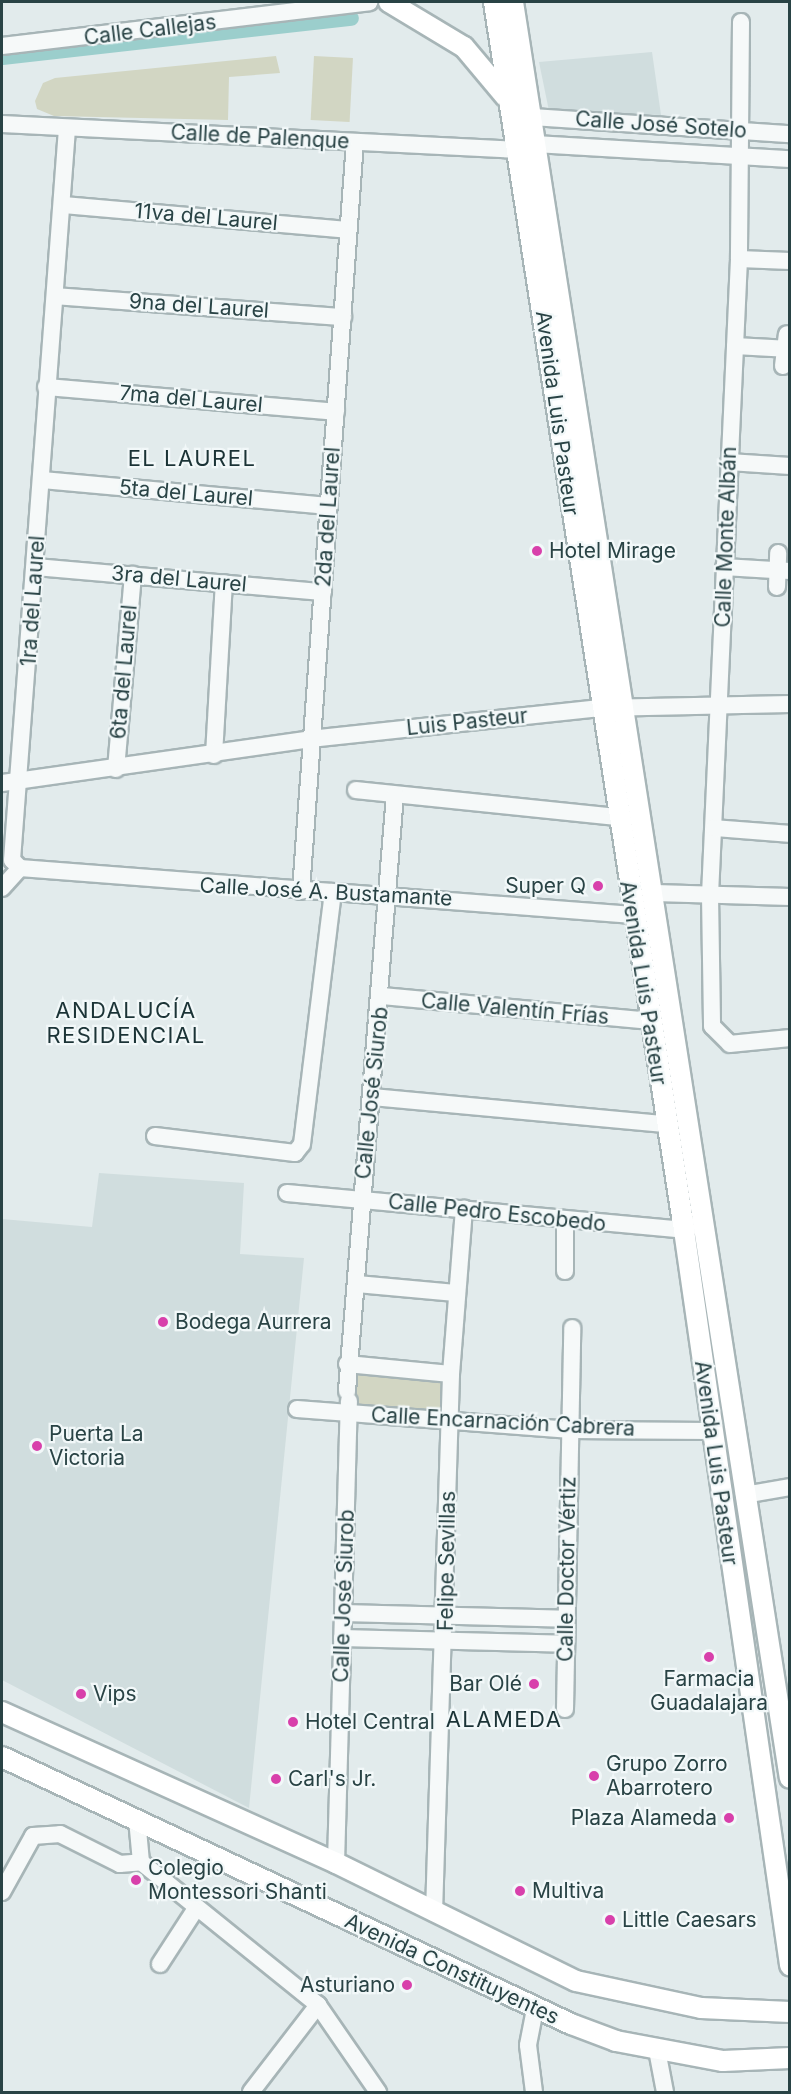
<!DOCTYPE html>
<meta charset="utf-8">
<style>
body{margin:0}
#map{position:relative;width:791px;height:2094px;overflow:hidden;background:#e2ebec;font-family:Inter,sans-serif}
div>[style]{position:absolute}
.built>*{inset:0;background:#d0ddde}
.green>*{inset:0;background:#d2d6c3;transform-origin:0 0}
.canal>*{height:15px;margin:-7.5px;padding:0 7.5px;transform-origin:7.5px;border-radius:7.5px;background:#9bcecc}
.roads{filter:drop-shadow(2px 0 #a7b5b7) drop-shadow(-2px 0 #a7b5b7) drop-shadow(0 2px #a7b5b7) drop-shadow(0 -2px #a7b5b7)}
.minor>*{height:16px;margin:-8px;padding:0 8px;transform-origin:8px;border-radius:8px;background:#f6f9f9}
.major>*{height:20px;margin:-10px;padding:0 10px;transform-origin:10px;border-radius:10px;background:#fff}
.dots>*{width:16px;height:16px;translate:-50% -50%;box-sizing:border-box;border:3px solid #f2f8f9;border-radius:50%}
span{translate:-50% -50%;white-space:nowrap;text-align:center;line-height:1.15;-webkit-text-stroke:4.5px #f2f8f9;paint-order:stroke}
.street-label{font-size:21px;color:#294345}
.poi-label{font-size:21px;color:#294345}
.left{translate:0 -50%;text-align:left}
.right{translate:-100% -50%;text-align:right}
.neighbourhood-label{font-size:22px;color:#1b3336;letter-spacing:1.5px}
.frame{position:absolute;inset:0;border:3px solid #294345;pointer-events:none}
</style>
<div id="map">
<div class="built">
<div style="clip-path:polygon(652px 52px,661px 115px,549px 111px,539px 62px)"></div>
<div style="clip-path:polygon(99px 1173px,244px 1183px,240px 1254px,304px 1258px,249px 1808px,2px 1680px,2px 1219px,92px 1227px)"></div>
</div>
<div class="green">
<div style="clip-path:polygon(276px 56px,280px 73px,229px 77px,228px 120px,54px 116px,37px 109px,35px 101px,43px 83px,55px 78px)"></div>
<div style="left:314px;top:56px;width:39px;height:64px;rotate:3deg"></div>
<div style="left:351px;top:1367px;width:97px;height:40px;rotate:6deg"></div>
</div>
<div class="canal">
<div style="left:2px;top:57px;width:351px;rotate:-6.4deg"></div>
</div>
<div class="roads">
<div class="minor">
<div style="left:741px;top:22px;width:237px;rotate:90.5deg"></div>
<div style="left:739px;top:259px;width:637px;rotate:92.61deg"></div>
<div style="left:710px;top:895px;width:131px;rotate:89.1deg"></div>
<div style="left:712px;top:1026px;width:25px;rotate:45deg"></div>
<div style="left:730px;top:1044px;width:60px;rotate:-5.7deg"></div>
<div style="left:2px;top:46px;width:370px;rotate:-6.8deg"></div>
<div style="left:532px;top:117px;width:259px;rotate:3.8deg"></div>
<div style="left:2px;top:124px;width:518px;rotate:2.88deg"></div>
<div style="left:535px;top:144px;width:255px;rotate:3.4deg"></div>
<div style="left:63px;top:205px;width:286px;rotate:5deg"></div>
<div style="left:739px;top:259px;width:51px;rotate:2.2deg"></div>
<div style="left:55px;top:296px;width:289px;rotate:4.2deg"></div>
<div style="left:735px;top:346px;width:55px;rotate:3.1deg"></div>
<div style="left:783px;top:366px;width:32px;rotate:-83deg"></div>
<div style="left:46px;top:387px;width:291px;rotate:4.9deg"></div>
<div style="left:729px;top:462px;width:61px;rotate:3.8deg"></div>
<div style="left:42px;top:480px;width:288px;rotate:5.2deg"></div>
<div style="left:35px;top:567px;width:289px;rotate:5deg"></div>
<div style="left:724px;top:567px;width:66px;rotate:3.5deg"></div>
<div style="left:777px;top:587px;width:34px;rotate:-88deg"></div>
<div style="left:214px;top:755px;width:172px;rotate:-86.7deg"></div>
<div style="left:116px;top:769px;width:195px;rotate:-85deg"></div>
<div style="left:2px;top:783px;width:311px;rotate:-8.1deg"></div>
<div style="left:310px;top:739px;width:292px;rotate:-6.1deg"></div>
<div style="left:600px;top:708px;width:190px;rotate:-1.2deg"></div>
<div style="left:356px;top:790px;width:264px;rotate:5.9deg"></div>
<div style="left:714px;top:828px;width:76px;rotate:4.5deg"></div>
<div style="left:20px;top:868px;width:11px;rotate:-135deg"></div>
<div style="left:12px;top:860px;width:734px;rotate:-85.7deg"></div>
<div style="left:20px;top:868px;width:615px;rotate:4.38deg"></div>
<div style="left:2px;top:888px;width:27px;rotate:-48deg"></div>
<div style="left:301px;top:891px;width:751px;rotate:-85.88deg"></div>
<div style="left:655px;top:893px;width:135px;rotate:1.7deg"></div>
<div style="left:382px;top:996px;width:268px;rotate:5.3deg"></div>
<div style="left:372px;top:1097px;width:294px;rotate:5.3deg"></div>
<div style="left:155px;top:1136px;width:141px;rotate:6.9deg"></div>
<div style="left:295px;top:1153px;width:11px;rotate:-52deg"></div>
<div style="left:302px;top:1144px;width:254px;rotate:-83deg"></div>
<div style="left:287px;top:1193px;width:399px;rotate:5.3deg"></div>
<div style="left:684px;top:1230px;width:11px;rotate:-27deg"></div>
<div style="left:565px;top:1271px;width:51px;rotate:-90deg"></div>
<div style="left:357px;top:1284px;width:99px;rotate:5.2deg"></div>
<div style="left:347px;top:1364px;width:104px;rotate:5.5deg"></div>
<div style="left:347px;top:1391px;width:598px;rotate:-85.4deg"></div>
<div style="left:297px;top:1409px;width:275px;rotate:4.4deg"></div>
<div style="left:571px;top:1430px;width:139px;rotate:0.4deg"></div>
<div style="left:744px;top:1495px;width:47px;rotate:-9.9deg"></div>
<div style="left:343px;top:1613px;width:223px;rotate:1.5deg"></div>
<div style="left:342px;top:1638px;width:223px;rotate:1.5deg"></div>
<div style="left:565px;top:1709px;width:381px;rotate:-88.9deg"></div>
<div style="left:137px;top:1819px;width:43px;rotate:84.7deg"></div>
<div style="left:141px;top:1862px;width:228px;rotate:38.9deg"></div>
<div style="left:318px;top:2005px;width:106px;rotate:55.4deg"></div>
<div style="left:336px;top:1863px;width:462px;rotate:-88.4deg"></div>
<div style="left:2px;top:1892px;width:64px;rotate:-61deg"></div>
<div style="left:33px;top:1836px;width:27px;rotate:-4deg"></div>
<div style="left:60px;top:1834px;width:67px;rotate:26.6deg"></div>
<div style="left:120px;top:1864px;width:21px;rotate:-5deg"></div>
<div style="left:434px;top:1913px;width:539px;rotate:-88.19deg"></div>
<div style="left:451px;top:1374px;width:166px;rotate:-85.5deg"></div>
<div style="left:160px;top:1964px;width:64px;rotate:-57.1deg"></div>
<div style="left:657px;top:2050px;width:43px;rotate:79.2deg"></div>
<div style="left:251px;top:2092px;width:110px;rotate:-52.4deg"></div>
<div style="left:534px;top:2092px;width:47px;rotate:-97.3deg"></div>
<div style="left:528px;top:2045px;width:37px;rotate:-79deg"></div>
</div>
<div class="major">
<div style="left:389px;top:2px;width:87px;rotate:31deg"></div>
<div style="left:464px;top:47px;width:65px;rotate:50deg"></div>
<div style="left:494px;top:2px;width:1243px;rotate:81.2deg"></div>
<div style="left:684px;top:1230px;width:743px;rotate:81.79deg"></div>
<div style="left:513px;top:2px;width:1797px;rotate:81.14deg"></div>
<div style="left:2px;top:1712px;width:367px;rotate:24.3deg"></div>
<div style="left:336px;top:1863px;width:267px;rotate:26.2deg"></div>
<div style="left:576px;top:1981px;width:128px;rotate:12.2deg"></div>
<div style="left:701px;top:2008px;width:89px;rotate:2.6deg"></div>
<div style="left:2px;top:1757px;width:629px;rotate:25.14deg"></div>
<div style="left:571px;top:2024px;width:48px;rotate:20.7deg"></div>
<div style="left:616px;top:2041px;width:109px;rotate:10.6deg"></div>
<div style="left:723px;top:2061px;width:67px;rotate:-2.6deg"></div>
</div>
</div>
<div class="dots">
<div style="left:537px;top:551px;background:#d840ab"></div>
<div style="left:598px;top:886px;background:#d840ab"></div>
<div style="left:163px;top:1322px;background:#d840ab"></div>
<div style="left:37px;top:1446px;background:#d840ab"></div>
<div style="left:709px;top:1657px;background:#d840ab"></div>
<div style="left:534px;top:1684px;background:#d840ab"></div>
<div style="left:81px;top:1694px;background:#d840ab"></div>
<div style="left:293px;top:1722px;background:#d840ab"></div>
<div style="left:594px;top:1776px;background:#d840ab"></div>
<div style="left:276px;top:1779px;background:#d840ab"></div>
<div style="left:729px;top:1818px;background:#d840ab"></div>
<div style="left:136px;top:1880px;background:#d840ab"></div>
<div style="left:520px;top:1891px;background:#d840ab"></div>
<div style="left:610px;top:1920px;background:#d840ab"></div>
<div style="left:407px;top:1985px;background:#d840ab"></div>
</div>
<div class="street-label">
<span style="left:150px;top:30px;rotate:-7deg">Calle Callejas</span>
<span style="left:661px;top:125px;rotate:4deg">Calle José Sotelo</span>
<span style="left:260px;top:137px;rotate:3deg">Calle de Palenque</span>
<span style="left:206px;top:217px;rotate:5deg">11va del Laurel</span>
<span style="left:199px;top:306px;rotate:4deg">9na del Laurel</span>
<span style="left:191px;top:399px;rotate:5deg">7ma del Laurel</span>
<span style="left:557px;top:413px;rotate:82deg">Avenida Luis Pasteur</span>
<span style="left:186px;top:493px;rotate:5deg">5ta del Laurel</span>
<span style="left:328px;top:517px;rotate:-86deg">2da del Laurel</span>
<span style="left:726px;top:537px;rotate:-88deg">Calle Monte Albán</span>
<span style="left:179px;top:579px;rotate:5deg">3ra del Laurel</span>
<span style="left:33px;top:601px;rotate:-86deg">1ra del Laurel</span>
<span style="left:124px;top:672px;rotate:-85deg">6ta del Laurel</span>
<span style="left:467px;top:722px;rotate:-6deg">Luis Pasteur</span>
<span style="left:326px;top:892px;rotate:3deg">Calle José A. Bustamante</span>
<span style="left:643px;top:983px;rotate:81deg">Avenida Luis Pasteur</span>
<span style="left:515px;top:1009px;rotate:5deg">Calle Valentín Frías</span>
<span style="left:372px;top:1093px;rotate:-84deg">Calle José Siurob</span>
<span style="left:497px;top:1213px;rotate:6deg">Calle Pedro Escobedo</span>
<span style="left:503px;top:1422px;rotate:3deg">Calle Encarnación Cabrera</span>
<span style="left:716px;top:1463px;rotate:82deg">Avenida Luis Pasteur</span>
<span style="left:447px;top:1561px;rotate:-89deg">Felipe Sevillas</span>
<span style="left:567px;top:1569px;rotate:-89deg">Calle Doctor Vértiz</span>
<span style="left:344px;top:1596px;rotate:-88deg">Calle José Siurob</span>
<span style="left:452px;top:1969px;rotate:25deg">Avenida Constituyentes</span>
</div>
<div class="poi-label">
<span class="left" style="left:549px;top:551px">Hotel Mirage</span>
<span class="right" style="left:586px;top:886px">Super Q</span>
<span class="left" style="left:175px;top:1322px">Bodega Aurrera</span>
<span class="left" style="left:49px;top:1446px">Puerta La<br>Victoria</span>
<span style="left:709px;top:1691px">Farmacia<br>Guadalajara</span>
<span class="right" style="left:522px;top:1684px">Bar Olé</span>
<span class="left" style="left:93px;top:1694px">Vips</span>
<span class="left" style="left:305px;top:1722px">Hotel Central</span>
<span class="left" style="left:606px;top:1776px">Grupo Zorro<br>Abarrotero</span>
<span class="left" style="left:288px;top:1779px">Carl's Jr.</span>
<span class="right" style="left:717px;top:1818px">Plaza Alameda</span>
<span class="left" style="left:148px;top:1880px">Colegio<br>Montessori Shanti</span>
<span class="left" style="left:532px;top:1891px">Multiva</span>
<span class="left" style="left:622px;top:1920px">Little Caesars</span>
<span class="right" style="left:395px;top:1985px">Asturiano</span>
</div>
<div class="neighbourhood-label">
<span style="left:192px;top:459px">EL LAUREL</span>
<span style="left:126px;top:1023px">ANDALUCÍA<br>RESIDENCIAL</span>
<span style="left:504px;top:1720px">ALAMEDA</span>
</div>
<div class="frame"></div>
</div>
